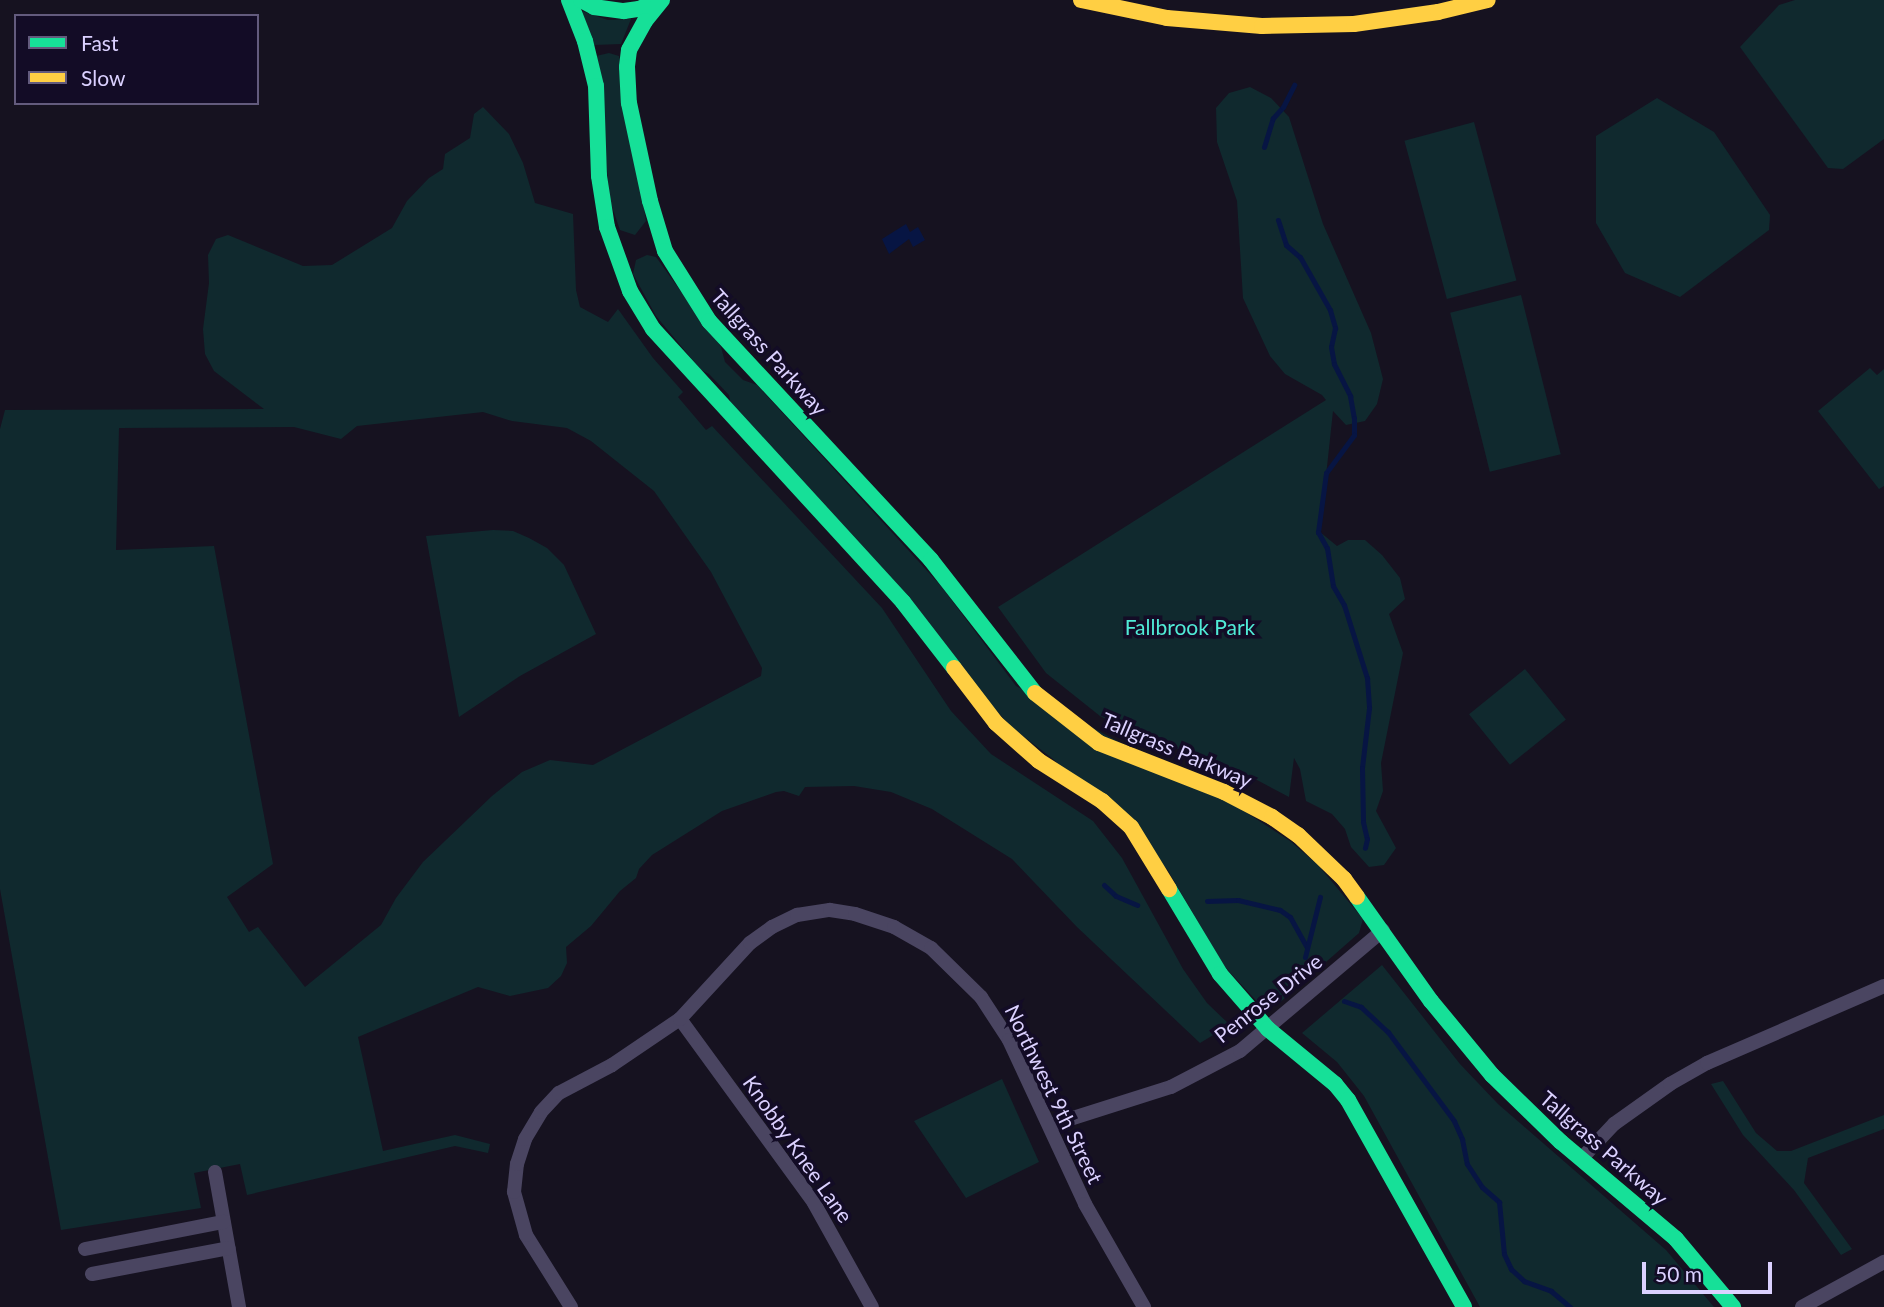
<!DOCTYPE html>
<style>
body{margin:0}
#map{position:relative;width:1884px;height:1307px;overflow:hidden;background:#161220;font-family:Lato,sans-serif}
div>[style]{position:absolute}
.green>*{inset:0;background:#10292e;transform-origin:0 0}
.water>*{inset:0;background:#071543}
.stream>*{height:5px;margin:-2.5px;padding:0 2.5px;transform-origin:2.5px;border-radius:2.5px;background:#071543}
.street>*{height:14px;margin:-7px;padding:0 7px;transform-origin:7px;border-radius:7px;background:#4a4561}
.fast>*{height:16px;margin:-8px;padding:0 8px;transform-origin:8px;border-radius:8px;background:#16e098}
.slow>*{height:16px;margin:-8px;padding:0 8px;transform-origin:8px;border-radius:8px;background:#ffcf43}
span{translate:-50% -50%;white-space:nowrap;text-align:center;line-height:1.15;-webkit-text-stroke:7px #130c26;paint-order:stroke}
.street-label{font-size:21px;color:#dbd1ff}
.park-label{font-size:21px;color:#50ebd6}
.legend{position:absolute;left:14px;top:14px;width:245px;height:91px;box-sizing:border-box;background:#130c26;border:2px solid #635b7d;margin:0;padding:9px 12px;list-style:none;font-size:21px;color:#dbd1ff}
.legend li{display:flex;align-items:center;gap:14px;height:35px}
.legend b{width:35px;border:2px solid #635b7d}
.scale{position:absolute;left:1642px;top:1262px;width:130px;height:32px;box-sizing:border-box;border:4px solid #dbd1ff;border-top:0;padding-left:9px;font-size:21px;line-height:24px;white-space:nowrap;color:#dbd1ff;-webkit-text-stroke:5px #130c26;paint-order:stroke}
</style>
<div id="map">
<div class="green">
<div style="clip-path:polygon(1795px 0,1884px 0,1884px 139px,1843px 169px,1828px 168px,1740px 47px,1779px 5px)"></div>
<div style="clip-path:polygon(582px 11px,608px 20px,631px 19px,621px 44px,594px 45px)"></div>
<div style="clip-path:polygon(609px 53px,619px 56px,646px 221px,635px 235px,620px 230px,610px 201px,596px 56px)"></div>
<div style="clip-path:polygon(1250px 87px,1271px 98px,1289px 117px,1323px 224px,1371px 333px,1383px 379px,1377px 404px,1365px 421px,1346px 425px,1333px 411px,1320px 532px,1337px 546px,1348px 540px,1365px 540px,1382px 555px,1400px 578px,1405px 599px,1389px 614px,1403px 653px,1381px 763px,1383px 791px,1376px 811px,1396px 848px,1384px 865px,1369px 867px,1351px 847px,1345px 829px,1332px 814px,1306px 801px,1300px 769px,1294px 758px,1289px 797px,1240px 771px,1130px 732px,1100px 716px,1046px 673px,998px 607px,1326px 400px,1322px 395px,1285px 374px,1270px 356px,1243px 298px,1237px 201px,1217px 142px,1216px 108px,1229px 93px)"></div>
<div style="clip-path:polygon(1657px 98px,1714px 132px,1770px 215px,1769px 230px,1680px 297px,1625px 273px,1596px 223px,1596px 136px)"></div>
<div style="clip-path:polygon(evenodd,483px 107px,509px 134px,523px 163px,535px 203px,573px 214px,576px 290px,580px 307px,608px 322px,618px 309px,653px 358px,683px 392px,678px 397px,706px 430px,712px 426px,882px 608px,951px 711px,991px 754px,1093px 821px,1122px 858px,1183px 969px,1207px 1003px,1230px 1025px,1200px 1043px,1077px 927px,1012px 859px,932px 809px,891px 792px,854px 786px,805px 787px,799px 796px,784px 791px,776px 792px,722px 811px,652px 855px,639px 869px,636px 878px,620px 891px,591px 926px,566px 947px,567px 963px,561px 976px,548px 988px,510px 996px,478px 987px,358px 1037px,383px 1151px,455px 1135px,490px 1144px,488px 1153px,455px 1146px,247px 1195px,240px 1164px,194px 1173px,201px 1208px,61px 1230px,0 889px,0 429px,5px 410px,264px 409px,214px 371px,205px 354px,203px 329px,209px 283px,208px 255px,216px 239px,228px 235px,303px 266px,332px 265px,392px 228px,407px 201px,429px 178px,443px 169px,445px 154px,470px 138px,474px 114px,483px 107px,483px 412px,512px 421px,567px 428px,591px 441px,654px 491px,711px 572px,762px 668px,761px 676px,593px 765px,550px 760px,522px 772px,492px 796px,423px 862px,396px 898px,381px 925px,305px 987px,258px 927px,249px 932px,227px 897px,273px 864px,214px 546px,116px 550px,119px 428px,294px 427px,341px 439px,357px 426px,483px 412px)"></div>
<div style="left:1474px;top:122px;width:164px;height:72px;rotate:75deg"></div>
<div style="clip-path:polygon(647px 255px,656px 257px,721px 347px,725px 362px,743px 380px,757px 385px,941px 586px,1016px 686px,1233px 804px,1290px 841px,1318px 865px,1363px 919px,1359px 933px,1277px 1005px,1263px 1008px,1224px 966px,1167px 869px,1053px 759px,1010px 726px,731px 405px,729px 395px,709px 374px,701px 370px,656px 316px,633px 274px,636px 260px)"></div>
<div style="left:1521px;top:295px;width:164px;height:73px;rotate:76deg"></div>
<div style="clip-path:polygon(1870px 368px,1877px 375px,1884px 369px,1884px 486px,1879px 489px,1818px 411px)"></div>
<div style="clip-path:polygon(493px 530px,513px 531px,529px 538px,547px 548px,564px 565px,596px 634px,520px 676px,459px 717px,426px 536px)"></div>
<div style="left:1525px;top:669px;width:65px;height:72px;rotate:51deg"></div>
<div style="clip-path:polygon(1382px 965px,1460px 1064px,1498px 1104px,1666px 1250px,1714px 1307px,1480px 1307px,1364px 1096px,1337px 1062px,1302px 1033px)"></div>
<div style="clip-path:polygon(1002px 1079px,1039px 1162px,966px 1198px,914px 1121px)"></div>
<div style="clip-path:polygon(1723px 1081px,1756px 1133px,1777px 1151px,1791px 1151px,1884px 1115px,1884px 1129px,1808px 1158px,1804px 1183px,1852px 1249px,1841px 1255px,1794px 1190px,1743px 1135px,1711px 1084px)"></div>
</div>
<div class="water">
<div style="clip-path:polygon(906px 224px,910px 232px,918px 227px,925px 240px,913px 247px,909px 239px,889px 254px,882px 239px)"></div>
</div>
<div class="stream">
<div style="left:1264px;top:147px;width:30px;rotate:-73deg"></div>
<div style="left:1273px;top:118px;width:15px;rotate:-48deg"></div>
<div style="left:1283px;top:107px;width:25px;rotate:-63deg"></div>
<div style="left:1278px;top:220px;width:26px;rotate:72deg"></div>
<div style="left:1286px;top:245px;width:18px;rotate:41deg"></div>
<div style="left:1300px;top:257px;width:61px;rotate:60.5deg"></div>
<div style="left:1330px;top:310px;width:19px;rotate:74deg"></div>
<div style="left:1335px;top:328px;width:19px;rotate:102deg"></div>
<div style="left:1331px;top:347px;width:17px;rotate:80deg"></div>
<div style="left:1334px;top:364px;width:36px;rotate:63deg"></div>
<div style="left:1350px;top:396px;width:22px;rotate:80deg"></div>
<div style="left:1354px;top:418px;width:17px;rotate:90deg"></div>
<div style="left:1354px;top:435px;width:47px;rotate:126.4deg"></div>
<div style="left:1326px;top:473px;width:60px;rotate:97.7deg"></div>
<div style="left:1318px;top:532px;width:18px;rotate:61deg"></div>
<div style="left:1327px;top:548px;width:38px;rotate:81deg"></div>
<div style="left:1333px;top:586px;width:22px;rotate:60deg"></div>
<div style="left:1344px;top:605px;width:77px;rotate:72.5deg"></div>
<div style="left:1367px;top:678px;width:30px;rotate:86deg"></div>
<div style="left:1369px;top:708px;width:60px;rotate:96.7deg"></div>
<div style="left:1362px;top:768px;width:54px;rotate:88.9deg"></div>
<div style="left:1363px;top:822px;width:17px;rotate:77deg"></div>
<div style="left:1367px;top:839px;width:9px;rotate:103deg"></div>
<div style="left:1104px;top:885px;width:16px;rotate:43deg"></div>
<div style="left:1116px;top:896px;width:23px;rotate:23deg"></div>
<div style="left:1207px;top:901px;width:31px;rotate:-2deg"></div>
<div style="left:1238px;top:900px;width:43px;rotate:13.4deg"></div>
<div style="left:1280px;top:910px;width:12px;rotate:35deg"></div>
<div style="left:1290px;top:917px;width:35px;rotate:61deg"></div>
<div style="left:1305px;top:957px;width:62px;rotate:-76deg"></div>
<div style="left:1344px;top:1001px;width:18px;rotate:19deg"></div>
<div style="left:1361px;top:1007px;width:37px;rotate:43deg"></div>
<div style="left:1388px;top:1032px;width:111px;rotate:53.4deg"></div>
<div style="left:1454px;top:1121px;width:20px;rotate:66deg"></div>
<div style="left:1462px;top:1139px;width:25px;rotate:79deg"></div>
<div style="left:1467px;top:1164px;width:27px;rotate:57deg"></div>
<div style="left:1482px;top:1187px;width:23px;rotate:41deg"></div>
<div style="left:1499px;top:1202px;width:52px;rotate:84.5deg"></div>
<div style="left:1504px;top:1254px;width:17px;rotate:65deg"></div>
<div style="left:1511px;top:1269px;width:18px;rotate:43deg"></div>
<div style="left:1524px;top:1281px;width:29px;rotate:20deg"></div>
<div style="left:1551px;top:1291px;width:25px;rotate:40deg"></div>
</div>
<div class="street">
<div style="left:680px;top:1019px;width:228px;rotate:53.9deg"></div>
<div style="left:814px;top:1203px;width:119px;rotate:60.9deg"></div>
<div style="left:1051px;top:1125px;width:126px;rotate:-17.6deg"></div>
<div style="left:1171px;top:1087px;width:78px;rotate:-27.6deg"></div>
<div style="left:1240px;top:1051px;width:187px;rotate:-40.2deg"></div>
<div style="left:1582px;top:1158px;width:47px;rotate:-46.7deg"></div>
<div style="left:1614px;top:1124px;width:69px;rotate:-35.5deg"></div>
<div style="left:1670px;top:1084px;width:43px;rotate:-29.6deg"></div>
<div style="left:1707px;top:1063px;width:193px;rotate:-23.5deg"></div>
<div style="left:215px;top:1172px;width:137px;rotate:79.9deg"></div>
<div style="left:85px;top:1249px;width:141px;rotate:-11.1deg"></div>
<div style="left:92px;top:1274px;width:139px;rotate:-10.7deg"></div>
<div style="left:571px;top:1307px;width:85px;rotate:-122deg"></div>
<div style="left:526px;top:1235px;width:45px;rotate:-105.6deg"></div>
<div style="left:514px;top:1192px;width:28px;rotate:-84deg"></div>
<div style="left:517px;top:1164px;width:26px;rotate:-72deg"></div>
<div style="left:525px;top:1139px;width:31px;rotate:-59deg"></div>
<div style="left:541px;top:1112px;width:26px;rotate:-47deg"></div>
<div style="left:559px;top:1093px;width:60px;rotate:-27.8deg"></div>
<div style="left:612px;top:1065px;width:82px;rotate:-34.1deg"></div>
<div style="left:680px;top:1019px;width:103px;rotate:-47.4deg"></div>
<div style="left:750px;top:943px;width:27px;rotate:-36deg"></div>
<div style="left:772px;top:927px;width:28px;rotate:-26deg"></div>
<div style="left:797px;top:915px;width:33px;rotate:-9deg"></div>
<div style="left:830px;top:910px;width:25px;rotate:9deg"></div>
<div style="left:855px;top:914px;width:41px;rotate:18.4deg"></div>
<div style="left:894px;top:927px;width:43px;rotate:29.6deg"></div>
<div style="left:931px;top:948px;width:70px;rotate:44.4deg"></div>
<div style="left:981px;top:997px;width:51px;rotate:56.9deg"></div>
<div style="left:1009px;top:1040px;width:181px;rotate:65.1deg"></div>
<div style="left:1085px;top:1204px;width:119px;rotate:60.2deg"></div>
<div style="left:1802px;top:1307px;width:94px;rotate:-28.8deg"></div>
</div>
<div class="fast">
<div style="left:569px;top:0;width:44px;rotate:68.7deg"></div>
<div style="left:585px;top:41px;width:46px;rotate:76.3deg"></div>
<div style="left:596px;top:86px;width:90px;rotate:88.1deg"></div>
<div style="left:599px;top:176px;width:52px;rotate:81.1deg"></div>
<div style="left:607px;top:227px;width:68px;rotate:70.2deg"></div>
<div style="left:630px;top:291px;width:44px;rotate:58.8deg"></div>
<div style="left:653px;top:329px;width:370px;rotate:47.5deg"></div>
<div style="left:903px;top:602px;width:83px;rotate:52.3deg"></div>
<div style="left:581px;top:0;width:15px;rotate:28deg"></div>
<div style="left:594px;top:7px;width:30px;rotate:8deg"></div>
<div style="left:624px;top:11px;width:15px;rotate:-8deg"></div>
<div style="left:639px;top:9px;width:22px;rotate:-24deg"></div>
<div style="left:662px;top:0;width:27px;rotate:129deg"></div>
<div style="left:645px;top:21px;width:33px;rotate:119deg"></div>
<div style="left:629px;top:50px;width:17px;rotate:97deg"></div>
<div style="left:627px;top:67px;width:36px;rotate:87deg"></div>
<div style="left:629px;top:103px;width:100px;rotate:77.9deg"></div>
<div style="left:650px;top:201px;width:52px;rotate:73.3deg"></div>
<div style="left:665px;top:251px;width:83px;rotate:57.8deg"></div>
<div style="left:709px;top:321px;width:326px;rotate:47.1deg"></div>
<div style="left:931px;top:560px;width:169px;rotate:52deg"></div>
<div style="left:1169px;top:889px;width:99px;rotate:59deg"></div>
<div style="left:1220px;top:974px;width:73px;rotate:48.9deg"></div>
<div style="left:1268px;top:1029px;width:87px;rotate:39.4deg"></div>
<div style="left:1335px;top:1084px;width:21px;rotate:51deg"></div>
<div style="left:1348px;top:1100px;width:237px;rotate:60.7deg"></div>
<div style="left:1357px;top:897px;width:128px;rotate:54.6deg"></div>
<div style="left:1431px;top:1001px;width:96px;rotate:50.5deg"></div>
<div style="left:1492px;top:1075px;width:96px;rotate:44.2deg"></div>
<div style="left:1561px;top:1142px;width:150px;rotate:40.1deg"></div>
<div style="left:1676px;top:1239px;width:89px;rotate:50deg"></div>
</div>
<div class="slow">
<div style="left:1081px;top:0;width:88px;rotate:11.8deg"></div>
<div style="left:1167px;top:18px;width:95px;rotate:4.8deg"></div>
<div style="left:1262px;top:26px;width:92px;rotate:-1.2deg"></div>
<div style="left:1354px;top:24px;width:85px;rotate:-8.1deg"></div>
<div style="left:1438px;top:12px;width:51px;rotate:-13.5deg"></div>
<div style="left:954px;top:668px;width:69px;rotate:52.6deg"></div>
<div style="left:996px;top:723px;width:57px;rotate:41.5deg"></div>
<div style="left:1039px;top:761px;width:75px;rotate:32.4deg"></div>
<div style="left:1102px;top:801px;width:39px;rotate:42deg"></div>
<div style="left:1131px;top:827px;width:73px;rotate:58.5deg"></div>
<div style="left:1035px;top:693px;width:81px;rotate:38deg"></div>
<div style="left:1099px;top:743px;width:134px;rotate:21.4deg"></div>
<div style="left:1224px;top:792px;width:54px;rotate:27.5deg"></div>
<div style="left:1272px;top:817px;width:32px;rotate:35deg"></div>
<div style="left:1298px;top:835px;width:64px;rotate:43.7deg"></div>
<div style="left:1344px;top:879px;width:22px;rotate:54deg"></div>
</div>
<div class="street-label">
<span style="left:769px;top:352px;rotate:48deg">Tallgrass Parkway</span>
<span style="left:1177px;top:750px;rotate:23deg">Tallgrass Parkway</span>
<span style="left:1268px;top:998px;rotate:-38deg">Penrose Drive</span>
<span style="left:1054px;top:1094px;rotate:64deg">Northwest 9th Street</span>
<span style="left:1604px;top:1148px;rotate:41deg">Tallgrass Parkway</span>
<span style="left:798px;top:1149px;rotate:55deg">Knobby Knee Lane</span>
</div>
<div class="park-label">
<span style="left:1190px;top:627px">Fallbrook Park</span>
</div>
<ul class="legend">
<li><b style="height:9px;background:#16e098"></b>Fast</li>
<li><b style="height:9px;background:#ffcf43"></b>Slow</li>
</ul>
<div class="scale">50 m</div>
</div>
